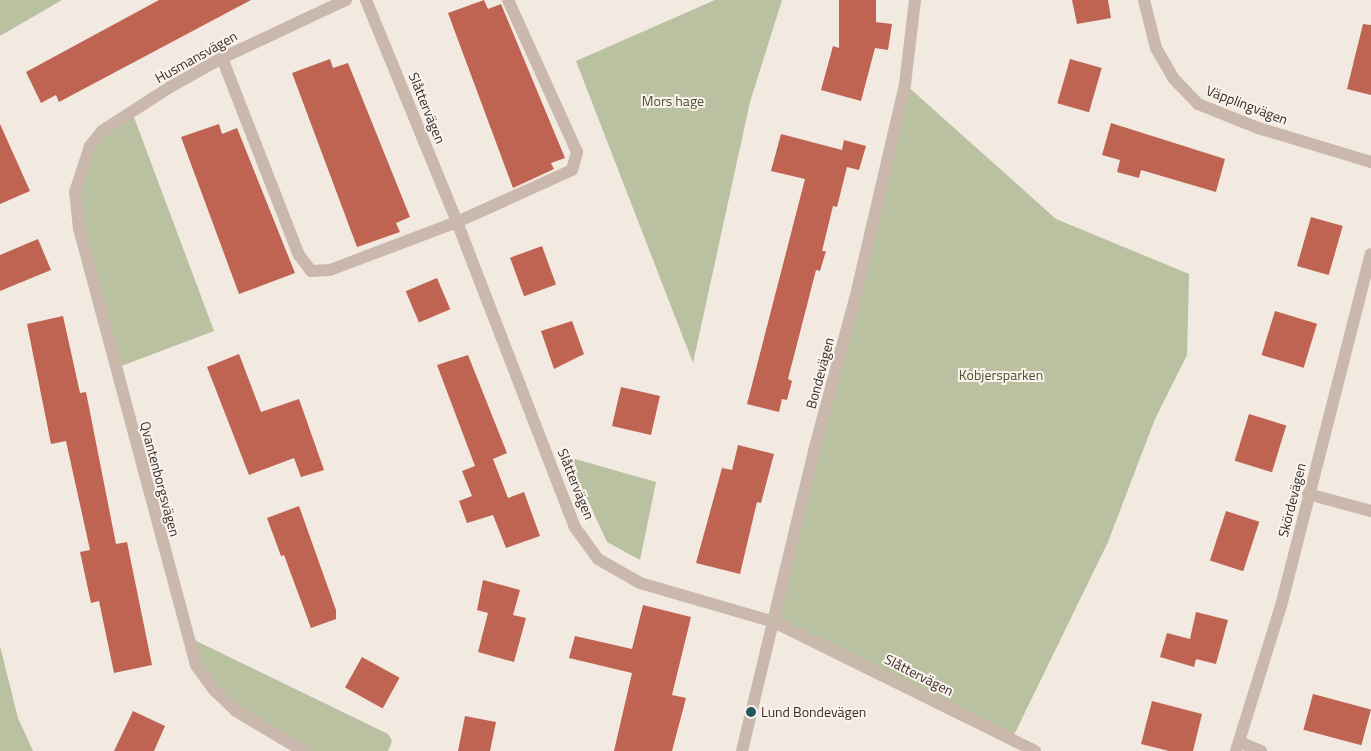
<!DOCTYPE html>
<meta charset="utf-8">
<style>
body{margin:0}
#map{position:relative;width:1371px;height:751px;overflow:hidden;background:#f2e9e1;font-family:"Titillium Web",sans-serif}
div>[style]{position:absolute}
.green>*{inset:0;background:#b9c1a1}
.building>*{inset:0;background:#bf6452;transform-origin:0 0}
.minor>*{height:12px;margin:-6px;padding:0 6px;transform-origin:6px;border-radius:6px;background:#cab8ad}
.dots>*{width:14px;height:14px;translate:-50% -50%;box-sizing:border-box;border:2px solid #faf3ed;border-radius:50%}
span{translate:-50% -50%;white-space:nowrap;text-align:center;line-height:1.15;-webkit-text-stroke:4px #faf3ed;paint-order:stroke}
.street-label{font-size:14px;color:#392e2b}
.park-label{font-size:14px;color:#4b5530}
.poi-label{font-size:14px;color:#392e2b}
.left{translate:0 -50%;text-align:left}
</style>
<div id="map">
<div class="green">
<div style="clip-path:polygon(0 0,62px 0,0 36px)"></div>
<div style="clip-path:polygon(715px 0,782px 0,750px 102px,693px 363px,576px 61px)"></div>
<div style="clip-path:polygon(905px 84px,1056px 219px,1189px 274px,1187px 355px,1155px 419px,1108px 542px,1012px 739px,774px 622px)"></div>
<div style="clip-path:polygon(132px 112px,214px 331px,116px 368px,75px 192px,102px 131px)"></div>
<div style="clip-path:polygon(568px 457px,656px 482px,640px 560px,607px 542px)"></div>
<div style="clip-path:polygon(188px 637px,388px 734px,392px 741px,388px 751px,303px 751px,214px 690px)"></div>
<div style="clip-path:polygon(0 646px,18px 718px,33px 751px,0 751px)"></div>
</div>
<div class="building">
<div style="clip-path:polygon(159px 0,251px 0,59px 102px,56px 95px,41px 103px,26px 72px)"></div>
<div style="clip-path:polygon(484px 0,488px 9px,501px 4px,565px 158px,551px 163px,554px 169px,513px 188px,448px 13px)"></div>
<div style="clip-path:polygon(839px 0,876px 0,876px 22px,892px 24px,888px 50px,875px 48px,861px 101px,821px 90px,833px 46px,839px 48px)"></div>
<div style="clip-path:polygon(1072px 0,1108px 0,1111px 18px,1077px 24px)"></div>
<div style="clip-path:polygon(1363px 24px,1371px 25px,1371px 95px,1347px 89px)"></div>
<div style="clip-path:polygon(330px 59px,333px 68px,348px 63px,410px 217px,396px 223px,400px 232px,357px 247px,292px 73px)"></div>
<div style="left:1070px;top:59px;width:33px;height:46px;rotate:16deg"></div>
<div style="clip-path:polygon(1111px 123px,1225px 159px,1216px 192px,1141px 170px,1139px 178px,1117px 172px,1120px 160px,1102px 155px)"></div>
<div style="clip-path:polygon(0 124px,30px 191px,0 204px)"></div>
<div style="clip-path:polygon(219px 124px,222px 134px,237px 128px,295px 273px,239px 294px,181px 137px)"></div>
<div style="clip-path:polygon(781px 134px,842px 150px,844px 140px,866px 146px,859px 170px,847px 167px,837px 207px,833px 206px,822px 251px,826px 251px,820px 271px,816px 270px,788px 379px,792px 381px,787px 400px,782px 399px,779px 412px,747px 404px,805px 179px,771px 171px)"></div>
<div style="left:1311px;top:217px;width:33px;height:51px;rotate:16deg"></div>
<div style="clip-path:polygon(38px 239px,51px 270px,0 291px,0 255px)"></div>
<div style="left:542px;top:246px;width:41px;height:34px;rotate:70deg"></div>
<div style="left:437px;top:278px;width:34px;height:34px;rotate:67deg"></div>
<div style="left:1275px;top:311px;width:44px;height:46px;rotate:17deg"></div>
<div style="clip-path:polygon(63px 316px,80px 393px,86px 392px,116px 544px,127px 542px,152px 665px,114px 673px,99px 601px,91px 603px,80px 552px,90px 550px,66px 441px,51px 444px,27px 324px)"></div>
<div style="clip-path:polygon(572px 321px,584px 354px,554px 369px,541px 331px)"></div>
<div style="clip-path:polygon(239px 354px,261px 412px,299px 399px,324px 470px,301px 477px,294px 458px,249px 475px,207px 367px)"></div>
<div style="clip-path:polygon(468px 355px,507px 453px,493px 459px,508px 498px,524px 492px,540px 536px,506px 548px,493px 515px,467px 523px,459px 501px,472px 496px,462px 471px,475px 466px,437px 365px)"></div>
<div style="left:621px;top:387px;width:40px;height:40px;rotate:13deg"></div>
<div style="left:1249px;top:414px;width:39px;height:49px;rotate:17deg"></div>
<div style="clip-path:polygon(738px 445px,774px 454px,761px 503px,757px 502px,740px 574px,696px 563px,722px 468px,732px 470px)"></div>
<div style="clip-path:polygon(299px 506px,336px 610px,336px 619px,311px 628px,284px 555px,281px 556px,267px 518px)"></div>
<div style="left:1226px;top:511px;width:35px;height:52px;rotate:18deg"></div>
<div style="clip-path:polygon(483px 580px,520px 590px,513px 615px,526px 618px,514px 662px,478px 652px,488px 613px,477px 610px)"></div>
<div style="clip-path:polygon(643px 605px,691px 617px,672px 695px,686px 698px,672px 751px,614px 751px,632px 673px,569px 658px,575px 636px,632px 649px)"></div>
<div style="clip-path:polygon(1196px 612px,1228px 620px,1216px 664px,1196px 659px,1194px 667px,1160px 657px,1167px 633px,1190px 639px)"></div>
<div style="left:362px;top:657px;width:43px;height:35px;rotate:29deg"></div>
<div style="left:1313px;top:694px;width:60px;height:37px;rotate:15deg"></div>
<div style="clip-path:polygon(1152px 701px,1202px 714px,1193px 751px,1169px 751px,1141px 744px)"></div>
<div style="clip-path:polygon(133px 711px,165px 726px,154px 751px,114px 751px)"></div>
<div style="clip-path:polygon(465px 716px,496px 722px,490px 751px,458px 751px)"></div>
</div>
<div class="minor">
<div style="left:366px;top:0;width:240px;rotate:67.7deg"></div>
<div style="left:457px;top:222px;width:326px;rotate:68.9deg"></div>
<div style="left:574px;top:526px;width:41px;rotate:54deg"></div>
<div style="left:598px;top:559px;width:48px;rotate:29.7deg"></div>
<div style="left:640px;top:583px;width:140px;rotate:16.2deg"></div>
<div style="left:774px;top:622px;width:291px;rotate:26.3deg"></div>
<div style="left:1144px;top:0;width:49px;rotate:76deg"></div>
<div style="left:1156px;top:48px;width:34px;rotate:60deg"></div>
<div style="left:1173px;top:78px;width:36px;rotate:46deg"></div>
<div style="left:1198px;top:104px;width:65px;rotate:21.8deg"></div>
<div style="left:1258px;top:128px;width:118px;rotate:16.7deg"></div>
<div style="left:222px;top:58px;width:212px;rotate:68.7deg"></div>
<div style="left:299px;top:255px;width:20px;rotate:53deg"></div>
<div style="left:311px;top:271px;width:19px;rotate:-3deg"></div>
<div style="left:330px;top:270px;width:136px;rotate:-20.7deg"></div>
<div style="left:457px;top:222px;width:126px;rotate:-24.3deg"></div>
<div style="left:572px;top:170px;width:19px;rotate:-74deg"></div>
<div style="left:577px;top:152px;width:167px;rotate:-114.4deg"></div>
<div style="left:1308px;top:494px;width:65px;rotate:15.1deg"></div>
<div style="left:1239px;top:742px;width:24px;rotate:22deg"></div>
<div style="left:303px;top:751px;width:78px;rotate:-149.2deg"></div>
<div style="left:236px;top:711px;width:30px;rotate:-136deg"></div>
<div style="left:214px;top:690px;width:31px;rotate:-126deg"></div>
<div style="left:196px;top:665px;width:451px;rotate:-105deg"></div>
<div style="left:79px;top:229px;width:37px;rotate:-96deg"></div>
<div style="left:75px;top:192px;width:48px;rotate:-71.9deg"></div>
<div style="left:90px;top:146px;width:19px;rotate:-51deg"></div>
<div style="left:102px;top:131px;width:81px;rotate:-32.9deg"></div>
<div style="left:170px;top:87px;width:60px;rotate:-29.1deg"></div>
<div style="left:222px;top:58px;width:137px;rotate:-25.1deg"></div>
<div style="left:742px;top:751px;width:313px;rotate:-76.5deg"></div>
<div style="left:815px;top:447px;width:157px;rotate:-74.9deg"></div>
<div style="left:856px;top:295px;width:217px;rotate:-76.9deg"></div>
<div style="left:905px;top:84px;width:85px;rotate:-83.2deg"></div>
<div style="left:1236px;top:751px;width:152px;rotate:-72.8deg"></div>
<div style="left:1281px;top:606px;width:363px;rotate:-75.7deg"></div>
</div>
<div class="dots">
<div style="left:751px;top:712px;background:#235857"></div>
</div>
<div class="street-label">
<span style="left:196px;top:57px;rotate:-29deg">Husmansvägen</span>
<span style="left:1247px;top:105px;rotate:21deg">Väpplingvägen</span>
<span style="left:427px;top:108px;rotate:68deg">Slåttervägen</span>
<span style="left:820px;top:373px;rotate:-75deg">Bondevägen</span>
<span style="left:160px;top:479px;rotate:75deg">Qvantenborgsvägen</span>
<span style="left:576px;top:484px;rotate:68deg">Slåttervägen</span>
<span style="left:1292px;top:500px;rotate:-76deg">Skördevägen</span>
<span style="left:919px;top:675px;rotate:27deg">Slåttervägen</span>
</div>
<div class="park-label">
<span style="left:673px;top:101px">Mors hage</span>
<span style="left:1001px;top:375px">Kobjersparken</span>
</div>
<div class="poi-label">
<span class="left" style="left:761px;top:712px">Lund Bondevägen</span>
</div>
</div>
